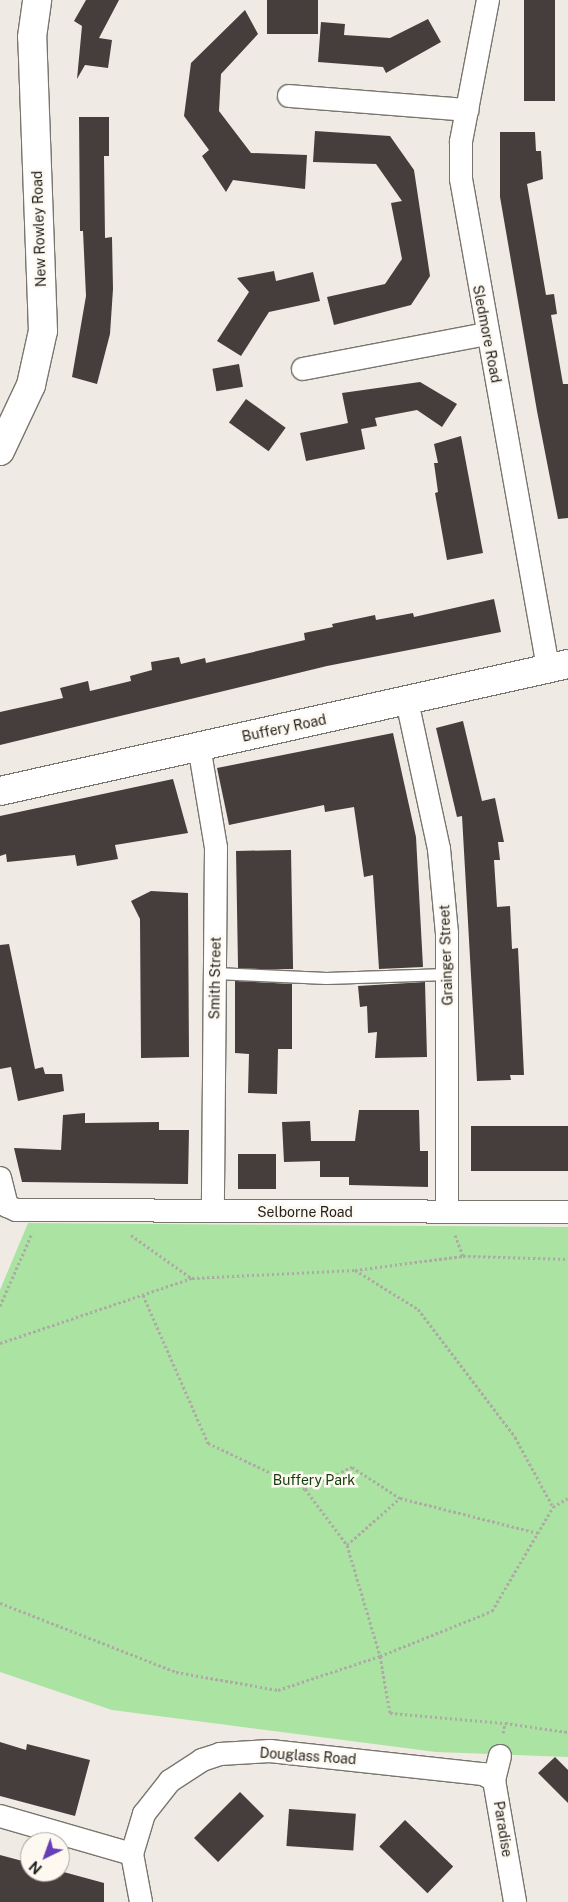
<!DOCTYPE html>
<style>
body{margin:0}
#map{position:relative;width:568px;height:1902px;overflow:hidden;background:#efebe4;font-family:"Public Sans",sans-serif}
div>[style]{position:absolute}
.green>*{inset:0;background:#abe3a3}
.building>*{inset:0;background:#453e3c;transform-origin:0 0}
.path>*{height:3px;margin-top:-1.5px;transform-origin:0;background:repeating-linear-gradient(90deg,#aeaba5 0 2.5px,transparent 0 5px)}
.roads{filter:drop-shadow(1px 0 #79756e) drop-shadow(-1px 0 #79756e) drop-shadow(0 1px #79756e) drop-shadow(0 -1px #79756e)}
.lane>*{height:11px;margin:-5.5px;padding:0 5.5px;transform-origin:5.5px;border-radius:5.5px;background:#fff}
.street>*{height:22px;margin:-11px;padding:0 11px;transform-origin:11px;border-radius:11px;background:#fff}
.secondary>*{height:28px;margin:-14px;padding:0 14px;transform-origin:14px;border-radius:14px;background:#fff}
span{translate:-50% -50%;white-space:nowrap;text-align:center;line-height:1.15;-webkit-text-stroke:5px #fdf9f1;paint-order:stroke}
.street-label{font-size:14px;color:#201f1c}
.park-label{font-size:14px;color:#103d09}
.north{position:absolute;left:20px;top:1832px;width:50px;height:50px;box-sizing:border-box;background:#fdf9f1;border:1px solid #a5a29c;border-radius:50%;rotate:222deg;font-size:14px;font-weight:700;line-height:20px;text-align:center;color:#201f1c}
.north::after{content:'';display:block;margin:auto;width:18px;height:22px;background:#683eb6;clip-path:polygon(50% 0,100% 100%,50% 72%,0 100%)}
</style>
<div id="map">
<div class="green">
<div style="clip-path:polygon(28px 1223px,568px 1227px,568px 1757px,436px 1752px,112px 1710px,0 1672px,0 1290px)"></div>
</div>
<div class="building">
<div style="clip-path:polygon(86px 0,119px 0,99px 38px,112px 40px,108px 68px,85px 65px,77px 79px,82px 26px,74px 21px)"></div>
<div style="left:267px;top:0;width:51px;height:34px"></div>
<div style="left:524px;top:0;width:31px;height:101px"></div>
<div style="clip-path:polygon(245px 10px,258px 34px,221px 74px,219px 111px,251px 153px,307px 155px,305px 189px,233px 180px,226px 192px,202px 156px,209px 150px,184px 116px,191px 63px)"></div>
<div style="clip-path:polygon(428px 19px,441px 42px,386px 73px,383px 67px,318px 62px,321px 22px,345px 24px,344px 35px,390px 38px)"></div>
<div style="clip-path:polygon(79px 117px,109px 117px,109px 156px,104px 156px,105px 238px,112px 237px,113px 289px,110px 334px,97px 384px,72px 377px,86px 296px,83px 231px,80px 231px)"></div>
<div style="clip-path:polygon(315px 131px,390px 136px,414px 170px,430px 276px,411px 305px,334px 325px,327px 297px,385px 284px,402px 259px,391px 203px,402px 201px,376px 164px,313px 162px)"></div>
<div style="clip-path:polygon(500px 132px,535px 132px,536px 151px,541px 151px,543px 179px,527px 184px,546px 295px,554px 294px,557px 314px,551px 315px,563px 384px,568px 384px,568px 518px,558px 519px,537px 411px,500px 197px)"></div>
<div style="clip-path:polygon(274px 271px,276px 281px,313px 272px,320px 301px,269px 312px,241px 356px,217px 341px,249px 292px,237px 278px)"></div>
<div style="left:239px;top:364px;width:23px;height:27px;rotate:80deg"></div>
<div style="clip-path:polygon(420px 382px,457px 404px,442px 427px,417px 410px,375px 418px,377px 426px,361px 429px,365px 449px,306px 461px,300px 433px,348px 423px,342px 393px)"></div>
<div style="left:246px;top:399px;width:49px;height:29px;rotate:36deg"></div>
<div style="clip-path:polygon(461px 436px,483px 553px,447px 560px,435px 493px,438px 492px,434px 463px,438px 463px,434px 444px)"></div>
<div style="clip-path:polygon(494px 599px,501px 632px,327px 666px,0 745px,0 712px,63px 698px,60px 688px,88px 681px,90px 691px,131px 681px,130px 676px,152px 670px,151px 662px,179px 657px,181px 664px,205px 658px,206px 663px,305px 640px,304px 633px,333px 627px,332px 624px,375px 615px,376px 620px,413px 613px,414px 617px)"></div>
<div style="clip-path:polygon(463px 721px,482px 801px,495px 798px,504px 842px,498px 842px,500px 860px,494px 860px,497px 907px,510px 906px,512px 949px,518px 948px,524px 1075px,510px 1075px,511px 1080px,477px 1081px,462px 816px,457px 817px,436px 728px)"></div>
<div style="clip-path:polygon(393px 733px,416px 837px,423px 967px,379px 969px,373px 875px,364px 877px,354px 807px,325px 812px,324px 805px,229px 825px,217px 768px)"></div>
<div style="clip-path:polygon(173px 779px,188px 833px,115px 845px,118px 859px,77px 866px,75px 855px,7px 862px,6px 854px,0 856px,0 816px)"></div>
<div style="left:291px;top:850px;width:119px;height:55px;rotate:89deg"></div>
<div style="clip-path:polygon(151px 891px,188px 893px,189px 1057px,141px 1058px,140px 919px,131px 901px)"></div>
<div style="clip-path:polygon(9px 944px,35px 1069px,43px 1067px,45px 1074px,62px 1074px,64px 1091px,18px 1101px,11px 1067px,0 1069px,0 945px)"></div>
<div style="clip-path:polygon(235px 981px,292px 984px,292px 1049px,278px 1049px,277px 1094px,248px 1093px,249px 1054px,235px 1053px)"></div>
<div style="clip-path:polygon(425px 982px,427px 1057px,375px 1058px,377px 1032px,368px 1033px,367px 1006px,360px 1007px,358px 986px)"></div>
<div style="clip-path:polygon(359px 1110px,419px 1110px,420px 1151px,428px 1151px,428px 1187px,349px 1185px,349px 1177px,320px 1177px,320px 1161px,284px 1162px,282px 1122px,310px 1121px,311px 1141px,355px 1141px)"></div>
<div style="clip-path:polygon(85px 1113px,85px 1123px,159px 1122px,159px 1130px,189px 1130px,188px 1184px,22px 1182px,14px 1148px,61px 1150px,63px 1115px)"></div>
<div style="left:568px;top:1126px;width:45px;height:97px;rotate:90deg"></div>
<div style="left:238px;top:1154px;width:38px;height:35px"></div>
<div style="clip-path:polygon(0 1742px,26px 1750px,27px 1744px,90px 1760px,75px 1816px,0 1796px)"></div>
<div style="clip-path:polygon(555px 1757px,568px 1770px,568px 1803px,538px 1773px)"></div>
<div style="left:240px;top:1792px;width:34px;height:65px;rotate:45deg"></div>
<div style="left:289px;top:1809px;width:67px;height:37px;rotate:4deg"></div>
<div style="left:405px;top:1820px;width:67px;height:37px;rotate:44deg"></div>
<div style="clip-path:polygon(0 1855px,30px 1863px,30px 1872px,60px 1871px,104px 1883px,104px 1902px,0 1902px)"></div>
</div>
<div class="path">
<div style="left:131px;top:1235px;width:74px;rotate:35.6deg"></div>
<div style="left:455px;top:1235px;width:22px;rotate:69deg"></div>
<div style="left:355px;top:1270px;width:109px;rotate:-7.4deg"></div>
<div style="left:463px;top:1256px;width:105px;rotate:1.6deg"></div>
<div style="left:143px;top:1295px;width:162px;rotate:66.3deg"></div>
<div style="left:208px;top:1443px;width:107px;rotate:25.4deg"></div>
<div style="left:305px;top:1489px;width:70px;rotate:53.1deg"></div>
<div style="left:347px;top:1545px;width:116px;rotate:73.4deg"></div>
<div style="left:380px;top:1656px;width:58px;rotate:80deg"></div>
<div style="left:390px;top:1713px;width:115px;rotate:5deg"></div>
<div style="left:0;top:1306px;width:80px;rotate:-66.3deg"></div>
<div style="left:0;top:1343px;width:203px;rotate:-18.7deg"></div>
<div style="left:192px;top:1278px;width:163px;rotate:-2.8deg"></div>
<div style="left:355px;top:1270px;width:74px;rotate:31.8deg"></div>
<div style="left:418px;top:1309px;width:161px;rotate:52.8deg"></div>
<div style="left:515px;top:1437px;width:80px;rotate:61.5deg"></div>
<div style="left:305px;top:1489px;width:52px;rotate:-25.1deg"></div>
<div style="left:352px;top:1467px;width:57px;rotate:32.9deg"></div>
<div style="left:400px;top:1498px;width:142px;rotate:14.2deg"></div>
<div style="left:347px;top:1545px;width:71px;rotate:-41.6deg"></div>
<div style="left:0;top:1603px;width:189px;rotate:21.4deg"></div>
<div style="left:176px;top:1672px;width:104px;rotate:10deg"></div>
<div style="left:278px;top:1690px;width:108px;rotate:-18.4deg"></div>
<div style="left:380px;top:1656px;width:121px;rotate:-21.9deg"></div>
<div style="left:492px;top:1611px;width:121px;rotate:-59.6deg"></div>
<div style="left:553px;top:1507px;width:17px;rotate:-31deg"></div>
<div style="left:503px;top:1733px;width:10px;rotate:-79deg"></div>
<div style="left:505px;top:1723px;width:64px;rotate:8.1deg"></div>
</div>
<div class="roads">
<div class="lane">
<div style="left:215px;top:973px;width:111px;rotate:2.6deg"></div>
<div style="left:326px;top:978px;width:121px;rotate:-1.9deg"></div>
</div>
<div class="street">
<div style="left:488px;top:0;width:145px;rotate:100.8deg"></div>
<div style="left:461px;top:142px;width:37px;rotate:90deg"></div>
<div style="left:461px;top:179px;width:497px;rotate:79.9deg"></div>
<div style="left:289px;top:96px;width:179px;rotate:4.5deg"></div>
<div style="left:303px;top:369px;width:187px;rotate:-10.8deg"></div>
<div style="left:407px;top:701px;width:151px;rotate:77.8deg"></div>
<div style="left:439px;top:849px;width:84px;rotate:84.6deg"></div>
<div style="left:447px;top:933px;width:279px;rotate:90deg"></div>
<div style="left:199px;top:746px;width:103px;rotate:80.5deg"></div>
<div style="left:216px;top:848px;width:363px;rotate:90.5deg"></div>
<div style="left:0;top:1178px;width:29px;rotate:76deg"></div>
<div style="left:7px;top:1206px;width:10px;rotate:24deg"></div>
<div style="left:16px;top:1210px;width:552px;rotate:0.21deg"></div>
<div style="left:500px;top:1756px;width:25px;rotate:104deg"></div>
<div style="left:494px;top:1780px;width:124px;rotate:80.2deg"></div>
<div style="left:0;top:1816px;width:137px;rotate:16.1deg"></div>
<div style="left:141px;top:1902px;width:49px;rotate:-100.6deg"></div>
<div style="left:132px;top:1854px;width:42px;rotate:-73.3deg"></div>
<div style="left:144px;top:1814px;width:42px;rotate:-51.8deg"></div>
<div style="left:170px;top:1781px;width:38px;rotate:-33deg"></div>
<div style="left:202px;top:1760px;width:19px;rotate:-18deg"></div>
<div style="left:220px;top:1754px;width:50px;rotate:-3.4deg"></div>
<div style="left:270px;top:1751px;width:214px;rotate:6.2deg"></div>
<div style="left:483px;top:1774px;width:13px;rotate:29deg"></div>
</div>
<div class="secondary">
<div style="left:0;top:451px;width:73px;rotate:-64.8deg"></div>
<div style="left:31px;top:385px;width:55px;rotate:-77.5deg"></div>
<div style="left:43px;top:331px;width:294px;rotate:-92.1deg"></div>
<div style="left:32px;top:37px;width:37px;rotate:-82deg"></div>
<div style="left:0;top:791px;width:582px;rotate:-12.6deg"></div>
</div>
</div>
<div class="street-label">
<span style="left:39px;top:229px;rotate:-92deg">New Rowley Road</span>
<span style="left:487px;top:334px;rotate:79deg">Sledmore Road</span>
<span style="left:284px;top:728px;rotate:-12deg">Buffery Road</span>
<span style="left:446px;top:955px;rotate:-92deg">Grainger Street</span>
<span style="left:215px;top:978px;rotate:-89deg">Smith Street</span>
<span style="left:305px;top:1212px">Selborne Road</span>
<span style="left:308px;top:1756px;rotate:4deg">Douglass Road</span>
<span style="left:503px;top:1829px;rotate:81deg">Paradise</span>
</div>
<div class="park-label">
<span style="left:314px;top:1480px">Buffery Park</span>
</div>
<div class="north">N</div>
</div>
